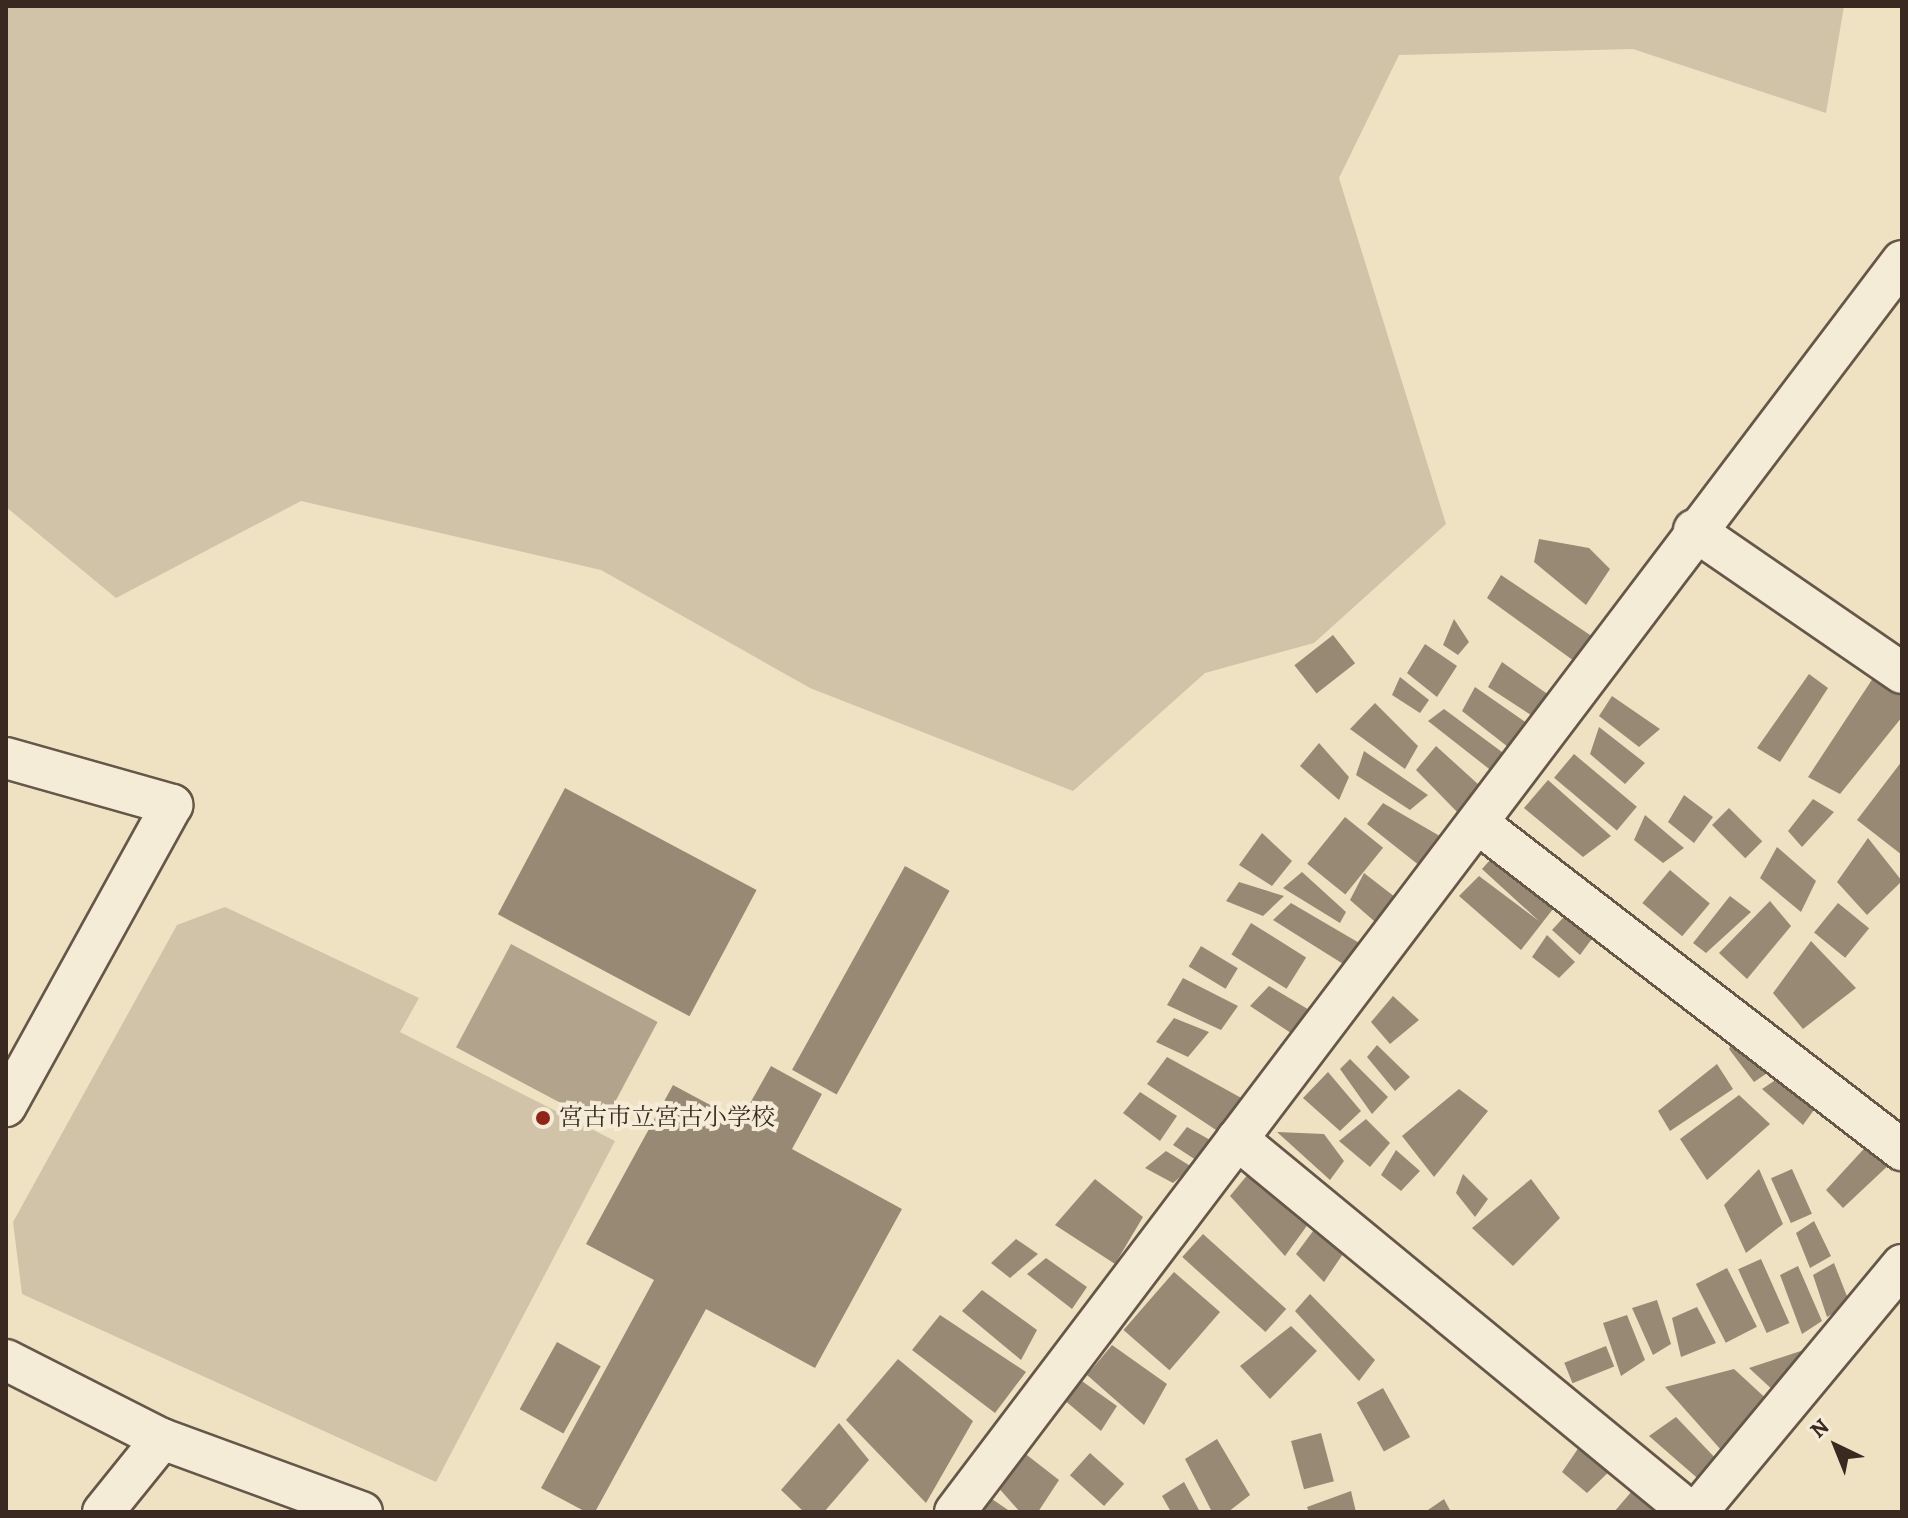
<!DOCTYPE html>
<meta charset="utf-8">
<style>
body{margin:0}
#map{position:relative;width:1908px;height:1518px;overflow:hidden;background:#efe2c3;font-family:Alegreya,"Noto Serif JP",serif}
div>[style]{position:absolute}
.green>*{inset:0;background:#d0c3a7}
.water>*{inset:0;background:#b1a38c;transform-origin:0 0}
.building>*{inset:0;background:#988975;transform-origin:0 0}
.roads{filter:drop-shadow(2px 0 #665749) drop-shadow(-2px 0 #665749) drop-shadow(0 2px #665749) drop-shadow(0 -2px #665749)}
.minor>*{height:40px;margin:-20px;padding:0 20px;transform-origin:20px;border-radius:20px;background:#f5ecd8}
.dots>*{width:22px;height:22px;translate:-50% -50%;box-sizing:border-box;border:4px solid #f5ecd8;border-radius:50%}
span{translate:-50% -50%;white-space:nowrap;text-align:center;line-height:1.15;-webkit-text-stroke:8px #f5ecd8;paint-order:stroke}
.poi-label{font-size:24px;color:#392920}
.left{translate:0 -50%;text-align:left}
.frame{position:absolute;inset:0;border:8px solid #392920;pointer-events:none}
.north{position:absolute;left:1796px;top:1406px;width:80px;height:80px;-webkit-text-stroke:6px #f5ecd8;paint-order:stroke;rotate:317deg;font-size:22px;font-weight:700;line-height:32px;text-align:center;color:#392920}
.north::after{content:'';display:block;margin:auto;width:28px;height:36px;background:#392920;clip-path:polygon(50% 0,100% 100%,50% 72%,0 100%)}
</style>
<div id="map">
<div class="green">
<div style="clip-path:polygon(6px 6px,1844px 6px,1826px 113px,1633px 49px,1399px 55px,1339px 178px,1446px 524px,1314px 643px,1205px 673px,1073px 791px,810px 688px,601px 570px,301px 501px,116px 598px,6px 507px)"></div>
<div style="clip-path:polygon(225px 907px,419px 998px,400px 1032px,615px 1141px,436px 1482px,22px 1294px,13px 1222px,177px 925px)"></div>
</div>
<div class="water">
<div style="left:511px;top:944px;width:166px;height:117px;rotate:28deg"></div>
</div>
<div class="building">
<div style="clip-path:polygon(1539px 539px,1589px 548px,1610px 569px,1586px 605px,1534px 562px)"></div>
<div style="clip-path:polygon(1501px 575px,1593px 637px,1574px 661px,1487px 598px)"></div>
<div style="clip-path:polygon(1454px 619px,1469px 642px,1458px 655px,1443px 645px)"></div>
<div style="left:1333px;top:635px;width:36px;height:49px;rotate:52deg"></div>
<div style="clip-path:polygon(1425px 644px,1457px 666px,1437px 697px,1407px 673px)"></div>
<div style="clip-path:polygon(1502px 662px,1556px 700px,1537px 719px,1488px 687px)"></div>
<div style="clip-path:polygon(1879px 669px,1902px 684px,1902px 717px,1840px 794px,1808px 777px)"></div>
<div style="clip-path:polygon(1809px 674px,1828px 688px,1780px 762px,1757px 748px)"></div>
<div style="clip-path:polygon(1400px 677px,1429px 700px,1420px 713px,1392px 695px)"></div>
<div style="clip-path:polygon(1475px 687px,1534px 728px,1517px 754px,1462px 711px)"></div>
<div style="clip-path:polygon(1612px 696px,1660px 729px,1639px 747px,1599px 716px)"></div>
<div style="clip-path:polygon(1375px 703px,1418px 746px,1405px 769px,1350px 729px)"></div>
<div style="clip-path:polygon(1444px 709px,1506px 755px,1493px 772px,1428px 721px)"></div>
<div style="clip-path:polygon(1599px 727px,1645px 763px,1625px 784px,1590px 754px)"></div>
<div style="clip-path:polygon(1319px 743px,1349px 777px,1339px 800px,1300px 766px)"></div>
<div style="clip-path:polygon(1436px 746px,1479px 785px,1463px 818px,1416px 770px)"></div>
<div style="clip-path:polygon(1364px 751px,1428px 795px,1410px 810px,1356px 775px)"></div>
<div style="left:1574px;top:754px;width:82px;height:31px;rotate:40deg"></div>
<div style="clip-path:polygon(1902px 761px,1902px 855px,1857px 820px)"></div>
<div style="clip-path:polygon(1548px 780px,1611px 836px,1583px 857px,1524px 808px)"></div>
<div style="left:565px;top:788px;width:217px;height:143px;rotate:28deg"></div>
<div style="clip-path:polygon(1684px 795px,1713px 817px,1694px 843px,1668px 822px)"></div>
<div style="clip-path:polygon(1813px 799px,1834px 812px,1802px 847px,1788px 831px)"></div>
<div style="clip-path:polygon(1383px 803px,1450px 842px,1425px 870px,1367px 824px)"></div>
<div style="left:1729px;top:808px;width:47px;height:24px;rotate:45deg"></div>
<div style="clip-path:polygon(1645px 815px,1684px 848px,1663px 863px,1634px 840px)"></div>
<div style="left:1345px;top:817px;width:49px;height:60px;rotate:39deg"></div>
<div style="clip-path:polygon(1262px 833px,1292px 861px,1272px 886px,1239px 865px)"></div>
<div style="clip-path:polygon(1868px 838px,1902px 881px,1867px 915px,1837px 882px)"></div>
<div style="clip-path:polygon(1777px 847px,1816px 881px,1801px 912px,1760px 878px)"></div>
<div style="clip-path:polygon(1498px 851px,1560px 900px,1521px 950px,1459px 896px,1479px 876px,1539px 921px,1482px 869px)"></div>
<div style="left:905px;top:866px;width:51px;height:233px;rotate:29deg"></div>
<div style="left:1670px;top:870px;width:52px;height:43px;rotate:40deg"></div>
<div style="clip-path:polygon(1302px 872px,1346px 912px,1340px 923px,1283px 888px)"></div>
<div style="clip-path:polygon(1364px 873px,1404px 904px,1381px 927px,1350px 900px)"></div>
<div style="clip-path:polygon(1239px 882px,1284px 896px,1263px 916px,1226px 901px)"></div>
<div style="clip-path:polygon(1730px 896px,1751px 912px,1706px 953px,1693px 943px)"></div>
<div style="clip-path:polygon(1770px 901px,1791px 926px,1747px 979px,1719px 953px)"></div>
<div style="clip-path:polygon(1291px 903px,1361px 944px,1348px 967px,1273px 920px)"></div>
<div style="left:1838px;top:903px;width:40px;height:38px;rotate:39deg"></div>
<div style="clip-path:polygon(1573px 907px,1600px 928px,1580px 955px,1552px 930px)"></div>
<div style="left:1251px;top:923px;width:65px;height:37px;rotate:32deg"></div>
<div style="clip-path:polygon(1547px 935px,1575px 962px,1559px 978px,1532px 957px)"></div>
<div style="clip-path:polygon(1811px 941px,1856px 988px,1803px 1029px,1773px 993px)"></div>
<div style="left:1201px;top:946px;width:43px;height:24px;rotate:31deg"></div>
<div style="clip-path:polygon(1183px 978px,1238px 1006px,1221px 1030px,1167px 1005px)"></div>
<div style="clip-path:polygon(1269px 986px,1311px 1011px,1297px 1037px,1250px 1006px)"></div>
<div style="clip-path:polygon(1393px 996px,1419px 1020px,1390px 1044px,1371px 1022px)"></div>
<div style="clip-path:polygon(1174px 1018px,1209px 1032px,1188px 1057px,1156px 1042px)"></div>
<div style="clip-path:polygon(1736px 1035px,1779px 1065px,1754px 1082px,1729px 1049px)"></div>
<div style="clip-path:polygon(1377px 1045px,1410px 1077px,1395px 1091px,1367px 1057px)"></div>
<div style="clip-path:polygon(1167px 1057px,1245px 1100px,1222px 1134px,1147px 1084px)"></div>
<div style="clip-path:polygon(1350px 1059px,1388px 1097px,1372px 1114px,1340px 1069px)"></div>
<div style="clip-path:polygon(1717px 1064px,1733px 1089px,1670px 1131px,1658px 1111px)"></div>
<div style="clip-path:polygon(771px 1066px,822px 1094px,792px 1149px,902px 1209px,815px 1368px,706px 1309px,595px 1512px,586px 1512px,541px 1488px,654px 1280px,586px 1244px,673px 1085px,740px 1121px)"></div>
<div style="clip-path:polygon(1328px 1072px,1361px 1111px,1340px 1131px,1303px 1098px)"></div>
<div style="clip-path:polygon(1786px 1073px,1819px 1103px,1803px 1125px,1762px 1089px)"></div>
<div style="clip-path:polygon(1459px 1089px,1488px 1111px,1434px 1177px,1402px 1136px)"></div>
<div style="clip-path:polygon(1140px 1092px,1177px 1116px,1160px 1141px,1123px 1113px)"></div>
<div style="clip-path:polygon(1739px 1095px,1770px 1124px,1707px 1180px,1680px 1139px)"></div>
<div style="clip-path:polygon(1366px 1119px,1390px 1143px,1370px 1167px,1339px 1141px)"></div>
<div style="clip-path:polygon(1187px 1127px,1212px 1141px,1199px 1162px,1173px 1145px)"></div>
<div style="clip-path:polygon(1277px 1132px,1324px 1134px,1344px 1161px,1330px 1180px)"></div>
<div style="clip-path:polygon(1872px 1140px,1893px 1161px,1843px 1208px,1826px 1190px)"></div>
<div style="clip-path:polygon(1396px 1150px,1420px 1171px,1401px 1191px,1381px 1175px)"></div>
<div style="clip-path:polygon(1166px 1151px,1192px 1167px,1173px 1183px,1145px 1168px)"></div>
<div style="clip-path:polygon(1254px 1167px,1314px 1216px,1285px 1256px,1230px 1196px)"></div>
<div style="clip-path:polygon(1759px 1169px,1783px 1224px,1746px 1253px,1724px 1205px)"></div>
<div style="left:1792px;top:1169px;width:49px;height:23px;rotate:66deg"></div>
<div style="clip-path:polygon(1463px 1174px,1488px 1199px,1475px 1217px,1456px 1193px)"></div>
<div style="clip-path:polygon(1095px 1179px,1143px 1217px,1115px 1264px,1055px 1225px)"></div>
<div style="clip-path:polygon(1531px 1179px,1560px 1218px,1513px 1266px,1472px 1228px)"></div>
<div style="clip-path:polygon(1814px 1221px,1831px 1256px,1810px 1268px,1796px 1233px)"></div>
<div style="clip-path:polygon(1319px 1223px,1349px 1245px,1324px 1282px,1296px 1254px)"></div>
<div style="left:1203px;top:1234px;width:112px;height:31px;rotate:42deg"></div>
<div style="clip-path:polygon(1016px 1239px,1038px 1254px,1010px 1278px,991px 1263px)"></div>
<div style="clip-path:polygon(1046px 1258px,1087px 1287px,1072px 1309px,1027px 1274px)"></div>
<div style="left:1761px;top:1259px;width:70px;height:25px;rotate:66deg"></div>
<div style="clip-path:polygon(1834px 1263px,1850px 1304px,1827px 1317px,1813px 1275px)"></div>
<div style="clip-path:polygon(1798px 1266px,1822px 1321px,1802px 1334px,1780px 1275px)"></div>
<div style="left:1727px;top:1268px;width:66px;height:35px;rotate:63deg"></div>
<div style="left:1174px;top:1272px;width:61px;height:77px;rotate:41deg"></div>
<div style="clip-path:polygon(982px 1290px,1037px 1330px,1021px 1360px,962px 1311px)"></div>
<div style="clip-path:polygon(1310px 1294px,1375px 1360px,1359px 1381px,1295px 1311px)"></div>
<div style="clip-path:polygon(1657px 1300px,1671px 1344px,1653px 1355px,1632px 1308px)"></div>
<div style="clip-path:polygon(1697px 1307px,1716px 1343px,1681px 1357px,1672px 1318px)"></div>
<div style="clip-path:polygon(940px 1315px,1026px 1372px,995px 1413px,912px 1350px)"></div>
<div style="clip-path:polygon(1627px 1315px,1645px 1360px,1621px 1376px,1603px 1323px)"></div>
<div style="clip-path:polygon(1291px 1326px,1317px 1351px,1270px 1399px,1240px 1366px)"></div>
<div style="left:557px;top:1342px;width:50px;height:77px;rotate:29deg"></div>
<div style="clip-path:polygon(1112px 1345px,1167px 1384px,1144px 1425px,1087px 1375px)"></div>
<div style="left:1606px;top:1346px;width:22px;height:45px;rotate:68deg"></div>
<div style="clip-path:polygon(1816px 1346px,1776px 1393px,1749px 1368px)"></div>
<div style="clip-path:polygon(898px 1359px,973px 1421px,926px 1503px,846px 1420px)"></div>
<div style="clip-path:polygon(1734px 1369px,1771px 1403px,1722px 1451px,1665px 1387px)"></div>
<div style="clip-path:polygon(1079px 1379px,1117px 1406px,1101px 1431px,1063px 1399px)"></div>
<div style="left:1383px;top:1388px;width:56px;height:30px;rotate:61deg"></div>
<div style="clip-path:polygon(1676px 1417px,1721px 1464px,1703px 1483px,1649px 1436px)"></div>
<div style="clip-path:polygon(839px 1423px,869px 1460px,824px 1512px,804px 1512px,781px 1490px)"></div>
<div style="left:1321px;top:1433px;width:50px;height:31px;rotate:75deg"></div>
<div style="clip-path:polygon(1586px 1437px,1617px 1464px,1587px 1493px,1562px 1472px)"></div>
<div style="clip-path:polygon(1217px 1439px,1250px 1495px,1228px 1512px,1212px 1512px,1185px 1459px)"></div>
<div style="clip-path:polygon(1023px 1452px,1059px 1480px,1038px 1512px,1020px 1512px,996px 1485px)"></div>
<div style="left:1090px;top:1453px;width:46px;height:30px;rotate:42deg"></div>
<div style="clip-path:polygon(1184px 1482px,1200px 1512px,1171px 1512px,1162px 1496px)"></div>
<div style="clip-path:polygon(1638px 1484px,1675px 1512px,1614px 1512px)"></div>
<div style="clip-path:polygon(1351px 1491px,1356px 1512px,1309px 1512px,1307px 1507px)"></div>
<div style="clip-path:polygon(989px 1497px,1011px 1512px,979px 1512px)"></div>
<div style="clip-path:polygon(1444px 1499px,1451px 1512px,1425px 1512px)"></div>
</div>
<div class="roads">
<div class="minor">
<div style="left:1694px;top:530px;width:252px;rotate:34.5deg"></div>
<div style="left:6px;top:758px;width:173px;rotate:15.8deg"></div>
<div style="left:172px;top:805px;width:344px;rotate:118.9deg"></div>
<div style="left:1480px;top:825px;width:533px;rotate:37.6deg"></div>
<div style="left:1237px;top:1139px;width:587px;rotate:39.47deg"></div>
<div style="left:6px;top:1360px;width:175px;rotate:26.9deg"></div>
<div style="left:162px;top:1439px;width:213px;rotate:20.1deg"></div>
<div style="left:103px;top:1512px;width:94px;rotate:-51.1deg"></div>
<div style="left:955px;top:1512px;width:1569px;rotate:-52.87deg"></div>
<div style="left:1697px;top:1512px;width:321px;rotate:-50.3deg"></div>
</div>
</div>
<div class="dots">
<div style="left:543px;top:1118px;background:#8f2418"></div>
</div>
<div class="poi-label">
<span class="left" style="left:559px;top:1118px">宮古市立宮古小学校</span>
</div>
<div class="frame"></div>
<div class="north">N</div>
</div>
